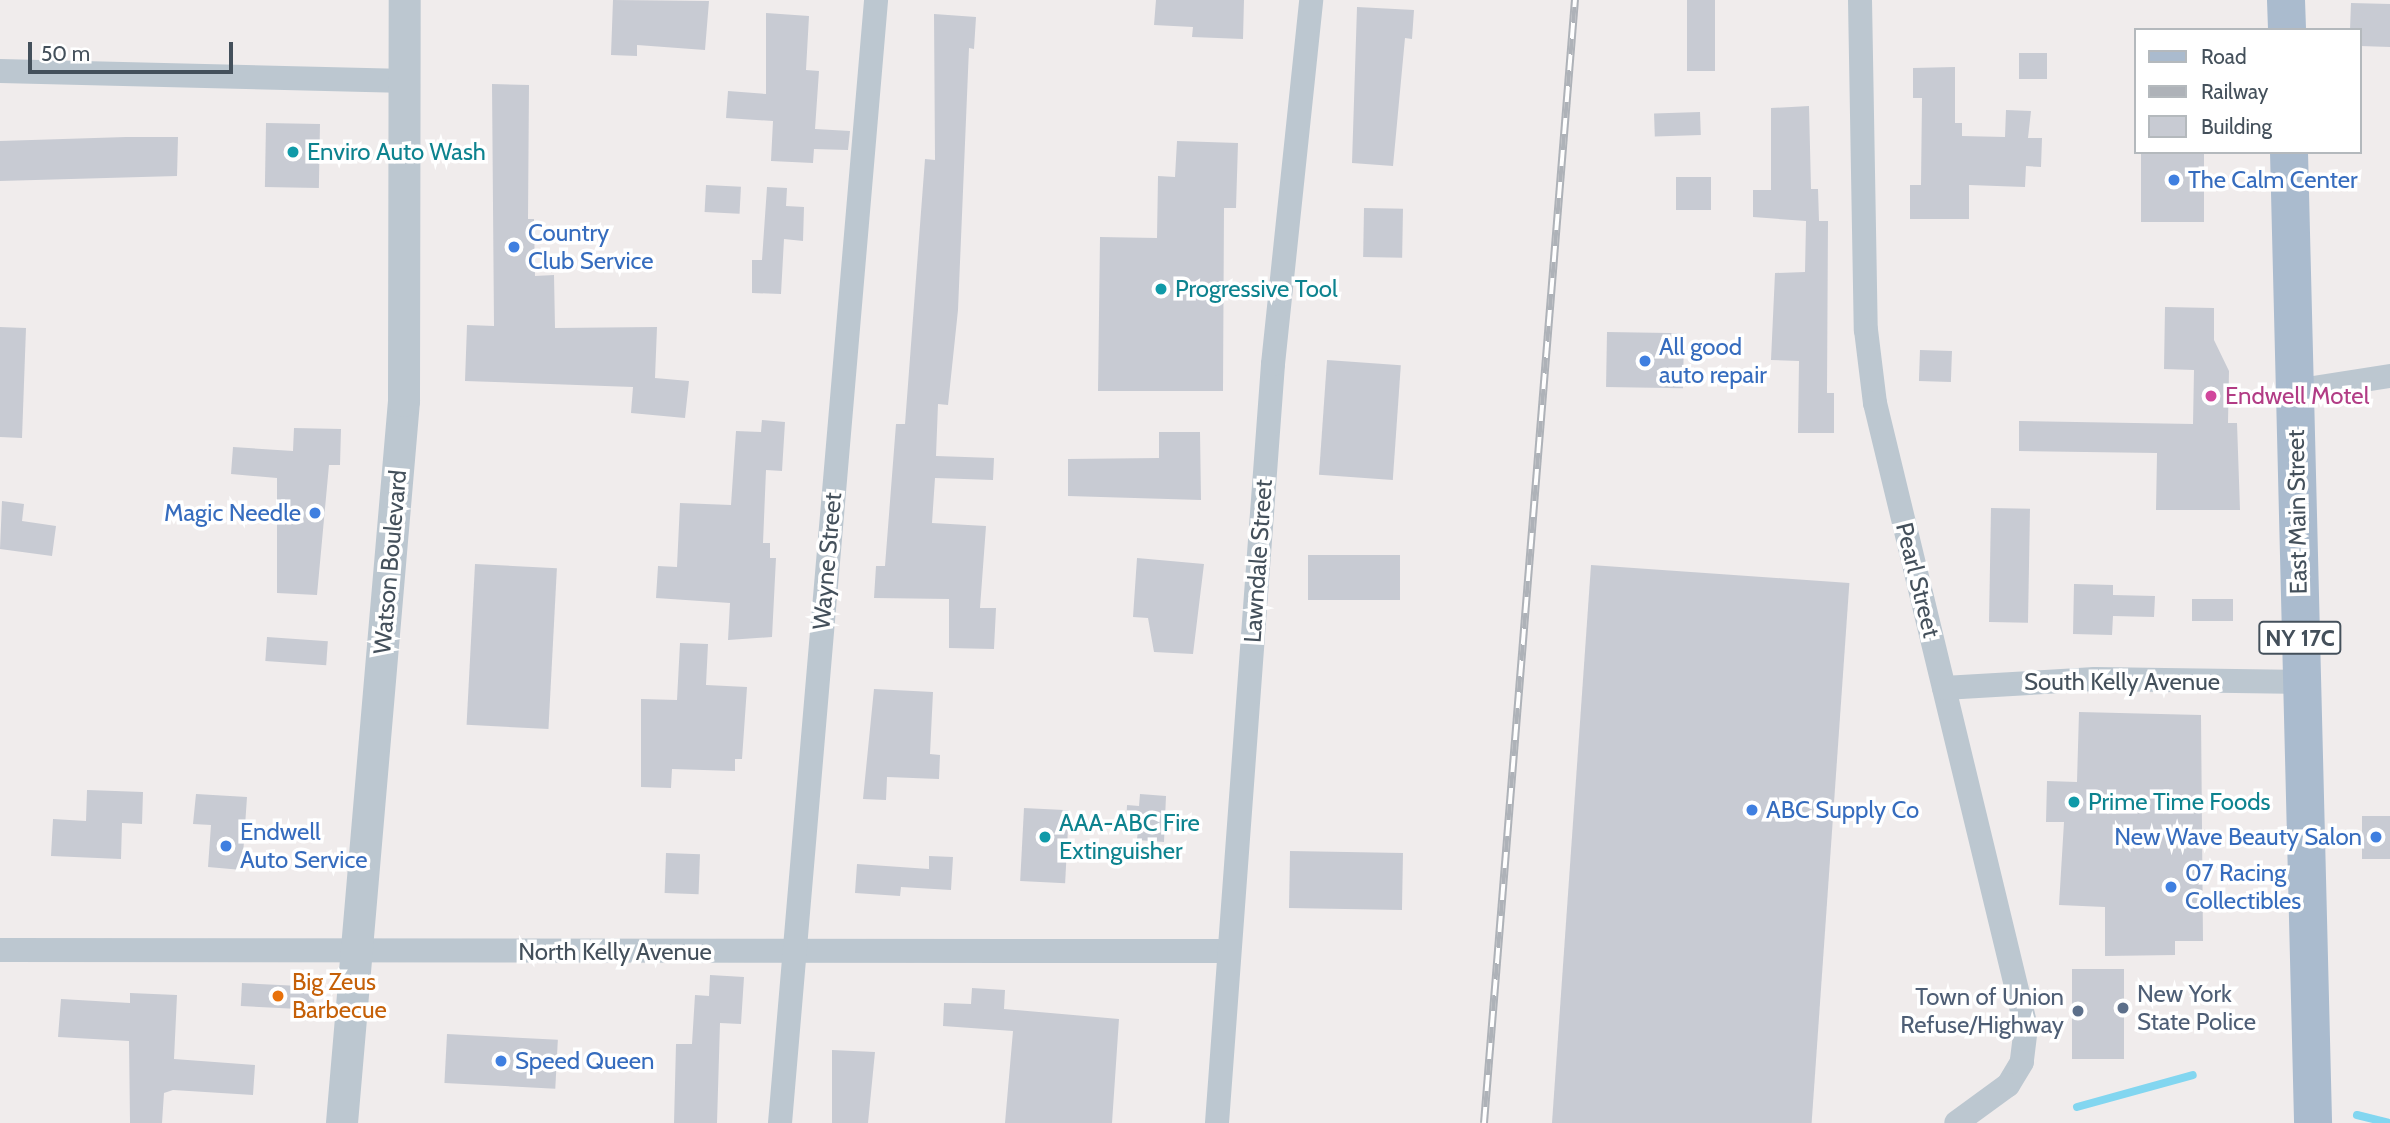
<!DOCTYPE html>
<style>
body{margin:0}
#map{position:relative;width:2390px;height:1123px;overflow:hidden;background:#f0ecec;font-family:Cabin,sans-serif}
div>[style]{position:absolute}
.stream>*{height:8px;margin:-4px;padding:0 4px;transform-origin:4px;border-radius:4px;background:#82d6f0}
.building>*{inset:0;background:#c8cbd3;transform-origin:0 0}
.minor>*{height:24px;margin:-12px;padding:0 12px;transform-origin:12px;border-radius:12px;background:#bcc7d0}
.tertiary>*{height:32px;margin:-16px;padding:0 16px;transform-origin:16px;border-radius:16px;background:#bcc7d0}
.primary>*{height:38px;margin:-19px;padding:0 19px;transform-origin:19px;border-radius:19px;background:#aabbce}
.rail>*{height:8px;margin-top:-4px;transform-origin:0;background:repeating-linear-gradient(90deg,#fff 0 16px,#aeb2b8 0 32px);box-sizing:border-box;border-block:2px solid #aeb2b8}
.dots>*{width:19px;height:19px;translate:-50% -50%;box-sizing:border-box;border:4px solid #fff;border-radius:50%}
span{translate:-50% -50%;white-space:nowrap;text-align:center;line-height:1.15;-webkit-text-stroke:7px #fff;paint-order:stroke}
.shield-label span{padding:2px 5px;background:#fff;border:2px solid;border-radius:5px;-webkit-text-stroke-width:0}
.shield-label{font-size:23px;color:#44505b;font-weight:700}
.culture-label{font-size:24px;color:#0d838f}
.left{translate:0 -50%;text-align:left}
.shop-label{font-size:24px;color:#366cbe}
.right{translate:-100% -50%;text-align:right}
.hotel-label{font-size:24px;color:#b23c85}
.street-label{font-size:24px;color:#44505b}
.food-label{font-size:24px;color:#c56008}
.service-label{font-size:24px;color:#4e5e75}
.legend{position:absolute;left:2134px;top:28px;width:228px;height:126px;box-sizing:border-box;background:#fff;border:2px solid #b4b9bd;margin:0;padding:9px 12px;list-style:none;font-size:21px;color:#44505b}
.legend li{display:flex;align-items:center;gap:14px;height:35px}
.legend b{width:35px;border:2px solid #b4b9bd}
.scale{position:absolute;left:28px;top:42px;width:205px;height:32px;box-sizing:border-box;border:4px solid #44505b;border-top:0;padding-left:9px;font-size:21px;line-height:24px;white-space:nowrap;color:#44505b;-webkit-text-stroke:5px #fff;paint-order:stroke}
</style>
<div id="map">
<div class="stream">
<div style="left:2077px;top:1107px;width:120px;rotate:-15.4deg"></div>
<div style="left:2357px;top:1115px;width:32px;rotate:14deg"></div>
</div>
<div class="building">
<div style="clip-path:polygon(613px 0,709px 1px,705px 50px,637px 45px,637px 56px,611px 55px)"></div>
<div style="clip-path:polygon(1156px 0,1244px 0,1243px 39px,1192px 37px,1193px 27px,1154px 25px)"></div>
<div style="left:1687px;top:0;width:28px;height:71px"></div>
<div style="clip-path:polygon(2351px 3px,2390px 4px,2390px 47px,2360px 46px,2360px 30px,2350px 30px)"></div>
<div style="clip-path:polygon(1357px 7px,1414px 10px,1412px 39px,1405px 38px,1393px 166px,1352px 163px)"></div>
<div style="clip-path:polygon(766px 13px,809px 16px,806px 70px,819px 71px,815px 129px,850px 131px,848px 150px,814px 149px,813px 163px,771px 161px,773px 121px,726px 118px,728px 91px,766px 94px)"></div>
<div style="clip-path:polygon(934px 14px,976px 17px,974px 49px,969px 48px,958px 310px,948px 405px,938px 404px,936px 456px,994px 458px,993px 480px,935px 478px,932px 523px,986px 526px,980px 608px,996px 608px,994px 649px,949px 648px,949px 599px,874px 598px,876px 566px,885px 566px,896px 424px,905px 424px,925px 159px,935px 160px)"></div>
<div style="left:2019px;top:53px;width:28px;height:26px"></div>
<div style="clip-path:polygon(1955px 67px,1955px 123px,1962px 123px,1962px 136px,2005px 137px,2006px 110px,2031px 111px,2028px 138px,2042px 138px,2041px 167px,2026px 166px,2025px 187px,1969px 185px,1969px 219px,1910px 219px,1910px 185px,1921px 185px,1922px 98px,1913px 98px,1913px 68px)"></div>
<div style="clip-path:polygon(492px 84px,529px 85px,528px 219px,534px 219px,535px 276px,554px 275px,555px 328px,657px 327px,655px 378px,689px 381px,685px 418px,631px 413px,633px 387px,465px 381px,467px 325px,494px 326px)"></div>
<div style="clip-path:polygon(1809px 106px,1811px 189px,1818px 189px,1819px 221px,1828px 221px,1827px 393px,1834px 393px,1834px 433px,1798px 433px,1799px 361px,1771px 360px,1775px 273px,1805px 272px,1806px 221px,1753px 217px,1753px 190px,1771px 190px,1771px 108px)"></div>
<div style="left:1700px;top:112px;width:23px;height:46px;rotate:88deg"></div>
<div style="left:266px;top:123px;width:54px;height:64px;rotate:1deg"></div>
<div style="clip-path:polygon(126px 137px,178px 137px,177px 176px,0 181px,0 141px)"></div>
<div style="clip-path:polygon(1177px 141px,1238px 143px,1236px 208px,1224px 208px,1223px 391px,1098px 391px,1100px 237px,1157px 238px,1158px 176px,1175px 177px)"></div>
<div style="left:2141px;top:152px;width:63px;height:70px"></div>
<div style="left:1676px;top:177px;width:35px;height:33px"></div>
<div style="left:706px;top:185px;width:35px;height:27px;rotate:3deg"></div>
<div style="clip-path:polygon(767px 187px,787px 188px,786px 206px,804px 207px,803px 241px,784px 239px,781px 294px,752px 293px,752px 260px,762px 260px)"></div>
<div style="left:1364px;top:208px;width:39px;height:49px;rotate:1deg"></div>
<div style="clip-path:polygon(2165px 307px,2214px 308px,2214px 340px,2229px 371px,2228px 423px,2237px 423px,2240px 510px,2156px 510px,2157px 453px,2019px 451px,2019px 421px,2193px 424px,2194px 370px,2164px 369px)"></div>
<div style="clip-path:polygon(0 327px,26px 328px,22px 438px,0 437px)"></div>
<div style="left:1607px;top:332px;width:77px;height:55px;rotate:1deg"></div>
<div style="left:1920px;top:350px;width:32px;height:31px;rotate:2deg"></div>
<div style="left:1327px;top:360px;width:74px;height:115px;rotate:4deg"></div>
<div style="clip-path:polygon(762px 420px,785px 422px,782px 471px,766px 470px,763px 543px,770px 543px,770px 558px,776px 558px,772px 637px,728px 640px,730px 603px,656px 598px,658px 566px,677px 567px,680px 503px,731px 505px,736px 431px,761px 432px)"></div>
<div style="clip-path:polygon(294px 428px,341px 429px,340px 465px,329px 465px,317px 595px,277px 593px,277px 478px,231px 474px,233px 447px,293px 451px)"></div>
<div style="clip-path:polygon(1159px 432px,1200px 432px,1201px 500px,1068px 496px,1068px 459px,1159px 458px)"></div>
<div style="clip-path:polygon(2px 501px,24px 504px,22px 521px,56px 526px,52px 556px,0 549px)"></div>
<div style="left:1991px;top:508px;width:39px;height:114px;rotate:1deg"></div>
<div style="left:1400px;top:555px;width:45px;height:92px;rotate:90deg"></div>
<div style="clip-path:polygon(1137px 558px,1204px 564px,1193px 654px,1154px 652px,1148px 618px,1133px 617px)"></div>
<div style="left:475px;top:564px;width:82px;height:161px;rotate:3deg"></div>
<div style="left:1591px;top:565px;width:259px;height:560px;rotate:4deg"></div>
<div style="clip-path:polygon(2074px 584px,2113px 585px,2113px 595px,2155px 596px,2154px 617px,2113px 616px,2112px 635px,2073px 634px)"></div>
<div style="left:2233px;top:599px;width:22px;height:41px;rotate:90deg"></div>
<div style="left:267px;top:637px;width:61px;height:24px;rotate:4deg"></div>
<div style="clip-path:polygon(680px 643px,708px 644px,706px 685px,747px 687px,742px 759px,735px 759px,735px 771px,672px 769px,671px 788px,641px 787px,641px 699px,677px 700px)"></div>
<div style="clip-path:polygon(874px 689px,933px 692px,930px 754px,940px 755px,939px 779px,887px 777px,886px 800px,863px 799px)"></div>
<div style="clip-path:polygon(2079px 712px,2201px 715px,2203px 941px,2175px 941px,2175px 955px,2105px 956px,2105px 907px,2059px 905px,2064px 822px,2046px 822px,2047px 781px,2077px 782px)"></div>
<div style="clip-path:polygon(87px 790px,143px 792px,142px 824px,122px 823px,121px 859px,51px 856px,53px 819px,86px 821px)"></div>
<div style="clip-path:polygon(196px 794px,247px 797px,242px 870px,208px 867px,211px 825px,193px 824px)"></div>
<div style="clip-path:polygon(1140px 794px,1166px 796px,1164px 842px,1137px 840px,1138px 828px,1126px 827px,1127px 805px,1139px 806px)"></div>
<div style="left:1024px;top:808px;width:45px;height:73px;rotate:3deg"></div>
<div style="left:2362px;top:816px;width:28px;height:43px"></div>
<div style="left:1290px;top:851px;width:113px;height:57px;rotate:1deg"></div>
<div style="left:666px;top:853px;width:34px;height:40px;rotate:2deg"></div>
<div style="clip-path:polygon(929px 856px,953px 857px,951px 890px,901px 887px,900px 896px,855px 893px,857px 864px,929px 869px)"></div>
<div style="left:2072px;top:969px;width:52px;height:90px"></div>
<div style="clip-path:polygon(710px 975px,744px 977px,741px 1024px,720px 1023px,717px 1123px,674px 1123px,676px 1044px,692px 1044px,695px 995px,709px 996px)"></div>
<div style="left:242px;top:983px;width:73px;height:23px;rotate:3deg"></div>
<div style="clip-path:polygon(972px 988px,1005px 990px,1004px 1009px,1119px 1019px,1112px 1123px,1005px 1123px,1013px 1031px,943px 1026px,944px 1003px,971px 1004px)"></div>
<div style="clip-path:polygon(130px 993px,177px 995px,174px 1059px,255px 1065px,253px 1095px,173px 1090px,164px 1093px,162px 1123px,130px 1123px,129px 1041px,58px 1037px,61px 999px,130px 1003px)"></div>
<div style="left:447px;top:1034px;width:111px;height:49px;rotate:3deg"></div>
<div style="clip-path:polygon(832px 1050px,875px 1052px,868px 1123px,832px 1123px)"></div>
</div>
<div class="minor">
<div style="left:1860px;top:0;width:330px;rotate:89deg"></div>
<div style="left:1866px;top:330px;width:74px;rotate:83deg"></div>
<div style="left:1875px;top:403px;width:642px;rotate:76.4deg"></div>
<div style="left:2026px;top:1027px;width:35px;rotate:97deg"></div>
<div style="left:2022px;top:1062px;width:27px;rotate:121deg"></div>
<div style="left:2008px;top:1085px;width:64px;rotate:143.8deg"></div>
<div style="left:0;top:71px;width:407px;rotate:1.4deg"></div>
<div style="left:2294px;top:391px;width:97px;rotate:-8.9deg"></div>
<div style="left:1944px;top:688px;width:151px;rotate:-3.4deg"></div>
<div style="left:2095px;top:679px;width:206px;rotate:0.8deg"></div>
<div style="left:0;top:950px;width:1229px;rotate:0.05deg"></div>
<div style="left:780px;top:1123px;width:1127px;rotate:-85.11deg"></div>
<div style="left:1217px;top:1123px;width:761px;rotate:-85.78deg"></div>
<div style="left:1273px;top:364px;width:366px;rotate:-84deg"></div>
</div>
<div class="tertiary">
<div style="left:342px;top:1123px;width:725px;rotate:-85.09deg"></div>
<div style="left:404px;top:401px;width:401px;rotate:-89.9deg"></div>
</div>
<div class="primary">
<div style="left:2286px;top:0;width:30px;rotate:88deg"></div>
<div style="left:2289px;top:152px;width:971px;rotate:88.58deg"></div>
</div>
<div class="rail">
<div style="left:1484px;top:1123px;width:1127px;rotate:-85.37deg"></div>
</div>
<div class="dots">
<div style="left:293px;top:152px;background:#0f9aa8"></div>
<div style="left:2174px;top:180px;background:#3f7fe0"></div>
<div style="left:514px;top:247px;background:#3f7fe0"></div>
<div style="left:1161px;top:289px;background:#0f9aa8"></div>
<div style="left:1645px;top:361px;background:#3f7fe0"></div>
<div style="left:2211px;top:396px;background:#d1479c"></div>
<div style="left:315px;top:513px;background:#3f7fe0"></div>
<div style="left:2074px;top:802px;background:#0f9aa8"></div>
<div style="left:1752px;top:810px;background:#3f7fe0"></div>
<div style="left:1045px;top:837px;background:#0f9aa8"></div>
<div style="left:2376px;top:837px;background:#3f7fe0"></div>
<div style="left:226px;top:846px;background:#3f7fe0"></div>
<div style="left:2171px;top:887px;background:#3f7fe0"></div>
<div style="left:278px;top:996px;background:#e8710a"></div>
<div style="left:2123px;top:1008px;background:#5c6f8a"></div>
<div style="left:2078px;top:1011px;background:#5c6f8a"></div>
<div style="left:501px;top:1061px;background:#3f7fe0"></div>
</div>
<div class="shield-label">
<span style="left:2300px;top:638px">NY 17C</span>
</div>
<div class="culture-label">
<span class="left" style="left:307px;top:152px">Enviro Auto Wash</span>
<span class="left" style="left:1175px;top:289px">Progressive Tool</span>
<span class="left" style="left:2088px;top:802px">Prime Time Foods</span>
<span class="left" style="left:1059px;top:837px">AAA-ABC Fire<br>Extinguisher</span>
</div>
<div class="shop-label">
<span class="left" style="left:2188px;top:180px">The Calm Center</span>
<span class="left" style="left:528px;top:247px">Country<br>Club Service</span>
<span class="left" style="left:1659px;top:361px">All good<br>auto repair</span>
<span class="right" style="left:301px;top:513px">Magic Needle</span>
<span class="left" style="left:1766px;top:810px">ABC Supply Co</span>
<span class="left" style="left:240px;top:846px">Endwell<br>Auto Service</span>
<span class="right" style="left:2362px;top:837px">New Wave Beauty Salon</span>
<span class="left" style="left:2185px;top:887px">07 Racing<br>Collectibles</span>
<span class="left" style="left:515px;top:1061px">Speed Queen</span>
</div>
<div class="hotel-label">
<span class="left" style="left:2225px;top:396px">Endwell Motel</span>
</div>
<div class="street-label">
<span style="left:2297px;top:512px;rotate:-91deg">East Main Street</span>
<span style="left:827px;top:561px;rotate:-85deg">Wayne Street</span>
<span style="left:1258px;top:561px;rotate:-86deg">Lawndale Street</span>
<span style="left:390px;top:562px;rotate:-85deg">Watson Boulevard</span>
<span style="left:1918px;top:580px;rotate:76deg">Pearl Street</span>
<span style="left:2122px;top:682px">South Kelly Avenue</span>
<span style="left:615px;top:952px">North Kelly Avenue</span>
</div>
<div class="food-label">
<span class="left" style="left:292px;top:996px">Big Zeus<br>Barbecue</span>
</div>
<div class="service-label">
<span class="left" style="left:2137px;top:1008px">New York<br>State Police</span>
<span class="right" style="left:2064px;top:1011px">Town of Union<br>Refuse/Highway</span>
</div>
<ul class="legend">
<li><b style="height:9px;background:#aabbce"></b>Road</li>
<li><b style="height:9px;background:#aeb2b8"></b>Railway</li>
<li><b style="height:19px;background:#c8cbd3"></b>Building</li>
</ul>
<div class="scale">50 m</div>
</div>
